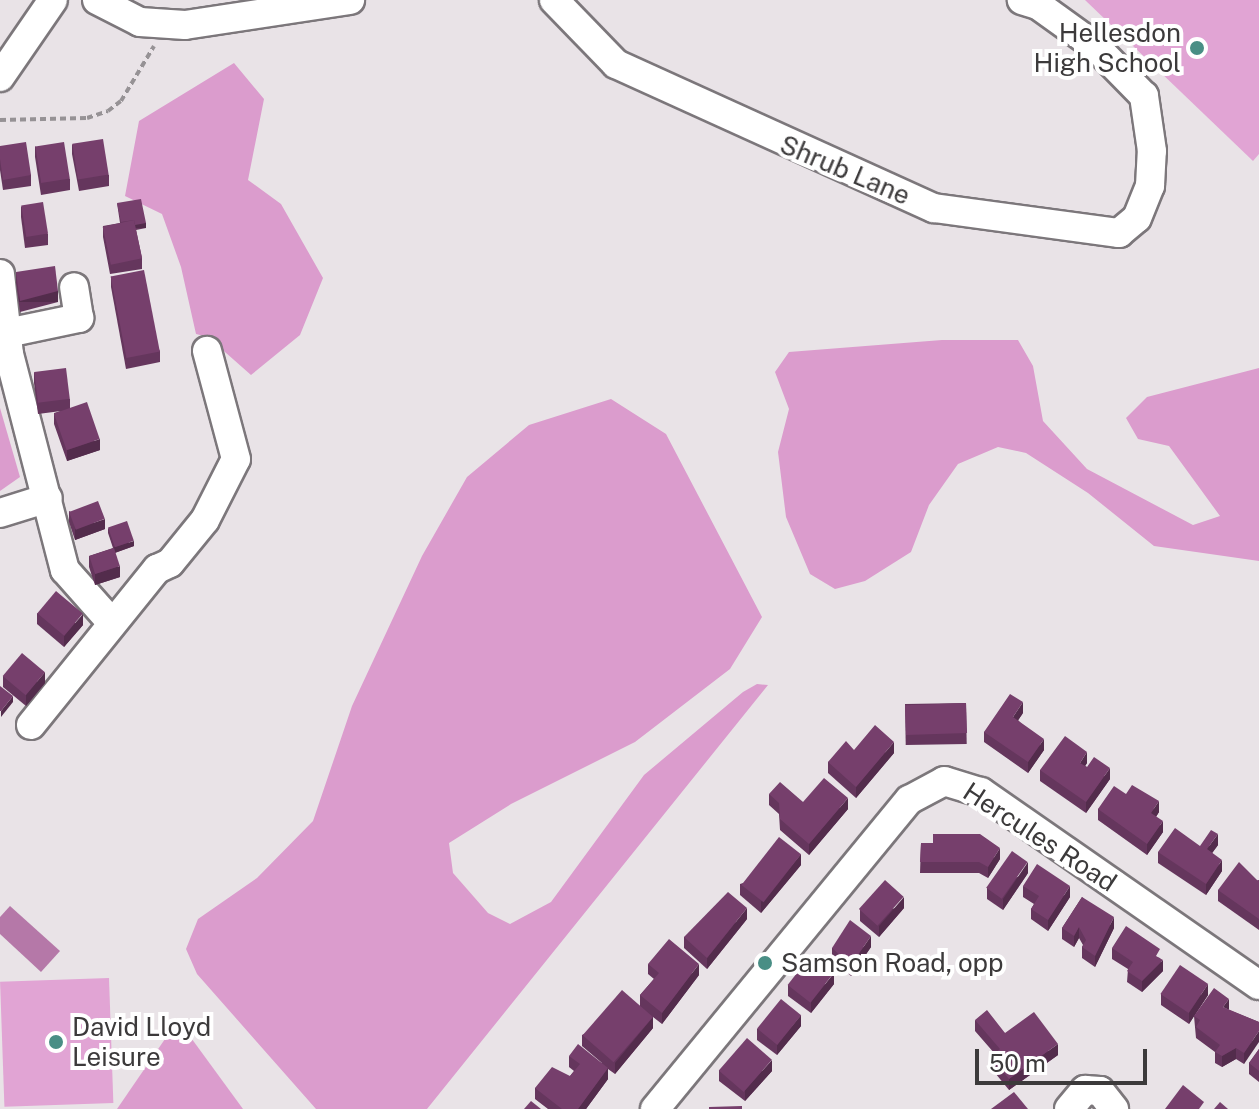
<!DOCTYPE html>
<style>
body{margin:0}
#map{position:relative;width:1259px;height:1109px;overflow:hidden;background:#e9e3e7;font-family:"Public Sans",sans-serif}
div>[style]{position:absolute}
.green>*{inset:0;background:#e1a4d4;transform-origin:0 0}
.forest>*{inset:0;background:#db9ccd}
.water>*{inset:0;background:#b578a8}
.path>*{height:4px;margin-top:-2px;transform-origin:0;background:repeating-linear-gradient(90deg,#969295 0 6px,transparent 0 10px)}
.roads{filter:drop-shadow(2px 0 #7c777b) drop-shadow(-2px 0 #7c777b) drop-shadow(0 2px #7c777b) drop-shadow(0 -2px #7c777b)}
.minor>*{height:28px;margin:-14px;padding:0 14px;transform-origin:14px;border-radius:14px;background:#fff}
.wall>*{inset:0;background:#65365d;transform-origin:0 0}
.shaded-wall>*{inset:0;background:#532c4c;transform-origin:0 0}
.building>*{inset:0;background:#763f6c;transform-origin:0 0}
.dots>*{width:22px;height:22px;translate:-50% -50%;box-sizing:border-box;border:4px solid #fff;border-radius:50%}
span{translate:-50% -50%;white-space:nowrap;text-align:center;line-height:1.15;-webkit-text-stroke:8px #fff;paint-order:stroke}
.poi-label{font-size:26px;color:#3c3a3b}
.right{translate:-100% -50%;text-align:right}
.left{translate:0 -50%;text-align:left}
.street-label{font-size:26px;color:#3c3a3b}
.scale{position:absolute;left:975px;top:1049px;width:172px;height:36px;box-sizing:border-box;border:4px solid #3c3a3b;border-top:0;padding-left:10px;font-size:24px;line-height:28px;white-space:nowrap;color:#3c3a3b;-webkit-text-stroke:6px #fff;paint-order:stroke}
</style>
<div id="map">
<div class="green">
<div style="clip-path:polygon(1085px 0,1259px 0,1259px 154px,1253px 161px)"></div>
<div style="left:109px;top:978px;width:125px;height:109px;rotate:88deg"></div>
</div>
<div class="forest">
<div style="clip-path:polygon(234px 63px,264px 99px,248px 180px,281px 204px,323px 278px,300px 335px,251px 375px,208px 337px,196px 334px,181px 267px,162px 214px,125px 196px,139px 121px)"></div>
<div style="clip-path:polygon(942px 340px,1018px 340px,1033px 366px,1043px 421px,1087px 469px,1193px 525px,1220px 516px,1169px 446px,1138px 439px,1126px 418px,1147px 397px,1259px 368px,1259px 561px,1154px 546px,1088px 493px,1026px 453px,998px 447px,958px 464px,929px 505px,911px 552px,865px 581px,835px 589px,810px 574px,786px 517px,778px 452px,789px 409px,775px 372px,789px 352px)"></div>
<div style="clip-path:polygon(611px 399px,666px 434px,762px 617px,730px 669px,635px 742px,511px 804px,449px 843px,453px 873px,488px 913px,510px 924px,551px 902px,644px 775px,743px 692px,757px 684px,768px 685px,427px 1109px,316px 1109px,197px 974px,186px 949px,198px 919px,257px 878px,313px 821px,352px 706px,422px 556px,467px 477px,529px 425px)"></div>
<div style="clip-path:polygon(0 408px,20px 477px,0 491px)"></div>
<div style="clip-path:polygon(178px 1020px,243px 1109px,117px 1109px)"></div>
</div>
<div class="water">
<div style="clip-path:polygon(10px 906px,60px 951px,41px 972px,0 934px,0 917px)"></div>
</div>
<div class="path">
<div style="left:0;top:120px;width:87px;rotate:-1.3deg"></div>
<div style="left:87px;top:118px;width:22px;rotate:-18deg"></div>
<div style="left:108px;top:111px;width:16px;rotate:-38deg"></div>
<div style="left:121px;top:101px;width:64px;rotate:-59deg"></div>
</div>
<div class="roads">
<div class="minor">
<div style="left:97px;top:0;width:48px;rotate:27.1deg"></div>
<div style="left:140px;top:22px;width:45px;rotate:3.8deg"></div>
<div style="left:185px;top:25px;width:167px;rotate:-8.6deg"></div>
<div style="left:554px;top:0;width:89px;rotate:45.9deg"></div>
<div style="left:616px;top:64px;width:349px;rotate:24.4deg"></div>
<div style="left:934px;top:208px;width:187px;rotate:7.7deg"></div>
<div style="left:1119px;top:233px;width:23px;rotate:-40deg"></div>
<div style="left:1137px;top:218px;width:35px;rotate:-68deg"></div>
<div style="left:1150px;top:186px;width:35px;rotate:-87deg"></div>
<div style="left:1152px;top:151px;width:56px;rotate:-98.3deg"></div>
<div style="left:1144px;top:96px;width:70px;rotate:-134.4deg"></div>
<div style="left:1095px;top:46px;width:70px;rotate:-144.3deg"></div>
<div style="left:1038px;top:5px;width:17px;rotate:-163deg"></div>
<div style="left:0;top:77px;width:93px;rotate:-55.5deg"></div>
<div style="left:0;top:274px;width:81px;rotate:83.6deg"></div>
<div style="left:9px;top:354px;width:223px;rotate:75.5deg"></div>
<div style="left:65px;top:570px;width:71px;rotate:48.4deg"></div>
<div style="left:7px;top:333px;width:74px;rotate:-11.8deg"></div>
<div style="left:79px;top:318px;width:31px;rotate:-99deg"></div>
<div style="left:0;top:513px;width:50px;rotate:-17.4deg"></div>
<div style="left:31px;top:725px;width:201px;rotate:-51.1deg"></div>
<div style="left:157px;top:569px;width:14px;rotate:-25deg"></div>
<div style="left:170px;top:563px;width:55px;rotate:-50.9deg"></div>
<div style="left:205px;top:520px;width:68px;rotate:-63.1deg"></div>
<div style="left:236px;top:459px;width:112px;rotate:-105deg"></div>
<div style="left:655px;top:1109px;width:400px;rotate:-50.6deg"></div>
<div style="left:909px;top:800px;width:40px;rotate:-28deg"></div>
<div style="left:944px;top:781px;width:39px;rotate:17deg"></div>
<div style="left:981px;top:792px;width:338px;rotate:34.8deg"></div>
<div style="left:1069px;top:1109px;width:25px;rotate:-50deg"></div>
<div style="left:1085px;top:1090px;width:15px;rotate:4deg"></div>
<div style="left:1100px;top:1091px;width:23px;rotate:52deg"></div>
</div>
</div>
<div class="wall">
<div style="clip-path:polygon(72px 144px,109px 175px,109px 186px,79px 191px,72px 154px)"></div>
<div style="clip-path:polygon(0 146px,31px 175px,31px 186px,3px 190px,0 170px)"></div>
<div style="clip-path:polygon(35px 146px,70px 179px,70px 190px,41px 195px,35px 157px)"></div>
<div style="clip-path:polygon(117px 203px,146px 228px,136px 230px,142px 258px,142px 269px,110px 274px,103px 237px,103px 226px,120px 223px)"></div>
<div style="clip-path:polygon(21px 206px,48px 234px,48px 245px,25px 248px,21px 217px)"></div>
<div style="clip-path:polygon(16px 272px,58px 302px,20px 312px,16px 283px)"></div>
<div style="clip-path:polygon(111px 276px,160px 351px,160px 362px,126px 369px,111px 287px)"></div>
<div style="clip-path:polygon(34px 372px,70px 399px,70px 408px,100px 450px,67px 461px,54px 424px,54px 413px,61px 411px,38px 414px,34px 383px)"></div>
<div style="clip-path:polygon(69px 511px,105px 529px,75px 540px,69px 522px)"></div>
<div style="clip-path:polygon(108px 528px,134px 546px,115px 553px,120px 577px,95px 585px,89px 567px,89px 556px,113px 548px,108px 533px)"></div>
<div style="clip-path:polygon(37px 613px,83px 625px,64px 647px,37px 624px)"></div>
<div style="clip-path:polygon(3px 676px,45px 683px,26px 706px,3px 687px)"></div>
<div style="left:966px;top:703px;width:41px;height:61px;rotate:89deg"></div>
<div style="clip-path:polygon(1023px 713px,1018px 720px,1044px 750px,1028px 773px,984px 742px,984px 732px)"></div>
<div style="clip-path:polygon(854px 750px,894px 753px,856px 798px,828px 773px,828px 762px)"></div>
<div style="clip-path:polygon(1087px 763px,1085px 766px,1110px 779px,1086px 813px,1040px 781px,1040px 770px)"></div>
<div style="clip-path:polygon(769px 794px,803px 802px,848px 809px,809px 855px,780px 830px,779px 814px,769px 805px)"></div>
<div style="clip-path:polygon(1126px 794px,1159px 812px,1156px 817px,1163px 832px,1147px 855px,1098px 820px,1098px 809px)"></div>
<div style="clip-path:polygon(921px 843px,1000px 859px,988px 878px,979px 873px,920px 873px)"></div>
<div style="clip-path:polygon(1218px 845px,1212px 853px,1222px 871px,1206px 895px,1158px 863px,1158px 852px,1200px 846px)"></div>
<div style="clip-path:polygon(801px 865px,761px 913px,740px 895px,740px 884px)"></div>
<div style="clip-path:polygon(1028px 873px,1003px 910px,987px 899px,987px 888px)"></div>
<div style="clip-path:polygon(1259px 880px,1259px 930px,1218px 901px,1218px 890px)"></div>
<div style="clip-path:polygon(1023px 886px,1070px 897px,1048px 931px,1031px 919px,1031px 909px,1034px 904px,1023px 897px)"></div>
<div style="clip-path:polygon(1082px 897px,1114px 928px,1095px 967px,1082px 958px,1082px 947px,1083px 945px,1079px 938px,1074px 947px,1062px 939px,1062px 928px)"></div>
<div style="clip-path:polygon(904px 908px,879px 937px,860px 921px,860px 910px)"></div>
<div style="clip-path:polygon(747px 919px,707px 969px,684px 948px,684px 937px)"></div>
<div style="clip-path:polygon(871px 947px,851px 976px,832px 959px,832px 948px)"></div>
<div style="clip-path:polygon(1112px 948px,1160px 958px,1163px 971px,1142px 992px,1127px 982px,1128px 969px,1112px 959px)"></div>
<div style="clip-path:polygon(648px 964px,699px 975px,662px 1024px,653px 1017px,653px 1028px,615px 1074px,608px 1069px,608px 1079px,586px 1109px,548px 1109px,535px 1099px,535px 1088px,570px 1076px,574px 1071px,569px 1067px,569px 1056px,602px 1063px,582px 1046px,582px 1035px,640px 1006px,640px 995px,654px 979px,648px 974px)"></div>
<div style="clip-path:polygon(834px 984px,811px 1013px,788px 996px,788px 985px)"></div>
<div style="clip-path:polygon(1161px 994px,1208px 995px,1195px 1015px,1229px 1010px,1259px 1022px,1244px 1064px,1236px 1059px,1222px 1067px,1215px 1063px,1215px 1052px,1196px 1038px,1194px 1016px,1189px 1024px,1161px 1005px)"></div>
<div style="clip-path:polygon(975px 1020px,1005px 1033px,1058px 1055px,1009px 1090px,991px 1068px,991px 1057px,995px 1054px,975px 1031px)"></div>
<div style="clip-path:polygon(801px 1026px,777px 1055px,757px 1040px,757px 1029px)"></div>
<div style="clip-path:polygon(1259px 1049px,1259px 1082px,1249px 1074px,1249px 1063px)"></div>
<div style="clip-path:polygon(719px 1070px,772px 1071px,745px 1101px,719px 1081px)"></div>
</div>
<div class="shaded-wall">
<div style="left:146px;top:223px;width:5px;height:25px;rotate:90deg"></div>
<div style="left:58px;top:291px;width:11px;height:39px;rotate:90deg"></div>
<div style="clip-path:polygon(100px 439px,100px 450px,67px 461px,67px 450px)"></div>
<div style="clip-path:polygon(105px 519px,105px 529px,75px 540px,75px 529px)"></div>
<div style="clip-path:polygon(134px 541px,134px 546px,114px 553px,114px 547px)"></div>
<div style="clip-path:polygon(120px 566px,120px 577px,95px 585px,95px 574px)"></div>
<div style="clip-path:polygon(83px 614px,83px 625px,64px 647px,64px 636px)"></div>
<div style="clip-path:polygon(45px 672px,45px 683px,26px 706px,26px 695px)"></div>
<div style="clip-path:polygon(13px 696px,13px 702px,1px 717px,1px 711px)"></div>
<div style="clip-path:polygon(1023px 702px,1023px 713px,1013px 728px,1013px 717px)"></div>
<div style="clip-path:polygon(1044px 739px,1044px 750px,1028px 773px,1028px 762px)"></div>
<div style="clip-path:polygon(894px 742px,894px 753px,856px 798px,856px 787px)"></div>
<div style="clip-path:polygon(1087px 752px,1087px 763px,1080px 774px,1080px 763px)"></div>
<div style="clip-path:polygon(1110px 768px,1110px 779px,1086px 813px,1086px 802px)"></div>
<div style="clip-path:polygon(848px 798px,848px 809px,809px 855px,809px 844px)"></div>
<div style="clip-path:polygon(1159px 801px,1159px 812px,1151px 824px,1151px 813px)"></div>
<div style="clip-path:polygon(1163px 821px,1163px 832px,1147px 855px,1147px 844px)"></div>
<div style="clip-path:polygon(1218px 834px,1218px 845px,1207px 860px,1207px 849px)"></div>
<div style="clip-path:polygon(1000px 848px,1000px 859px,988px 878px,988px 867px)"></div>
<div style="clip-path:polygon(801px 854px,801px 865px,761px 913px,761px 902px)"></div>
<div style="clip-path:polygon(1222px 860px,1222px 871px,1206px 895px,1206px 884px)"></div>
<div style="clip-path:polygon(1028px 862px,1028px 873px,1003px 910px,1003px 899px)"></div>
<div style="clip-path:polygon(1070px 886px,1070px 897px,1048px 931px,1048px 920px)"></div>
<div style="clip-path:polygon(904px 897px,904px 908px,879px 937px,879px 926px)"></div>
<div style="clip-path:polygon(747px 908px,747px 919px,707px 969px,707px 958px)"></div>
<div style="clip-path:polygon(1114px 917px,1114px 928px,1095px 967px,1095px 956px)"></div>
<div style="clip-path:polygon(1079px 927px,1079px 938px,1074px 947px,1074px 936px)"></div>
<div style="clip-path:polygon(871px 936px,871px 947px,851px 976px,851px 965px)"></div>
<div style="clip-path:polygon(1163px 960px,1163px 971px,1142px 992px,1142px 981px)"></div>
<div style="clip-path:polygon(699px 964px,699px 975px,662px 1024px,662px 1013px)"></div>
<div style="clip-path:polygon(834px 973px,834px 984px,811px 1013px,811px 1002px)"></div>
<div style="clip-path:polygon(1208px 984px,1208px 995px,1189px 1024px,1189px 1013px)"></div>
<div style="clip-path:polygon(1229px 999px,1229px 1010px,1223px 1007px)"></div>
<div style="clip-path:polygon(801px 1015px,801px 1026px,777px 1055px,777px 1044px)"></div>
<div style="clip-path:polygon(653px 1017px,653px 1028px,615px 1074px,615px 1063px)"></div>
<div style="clip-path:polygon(1259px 1031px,1259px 1042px,1244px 1064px,1244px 1053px)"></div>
<div style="clip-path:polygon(1058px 1044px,1058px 1055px,1009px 1090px,1009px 1079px)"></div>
<div style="clip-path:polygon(1236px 1048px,1236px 1059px,1222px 1067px,1222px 1056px)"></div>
<div style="clip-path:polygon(772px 1060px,772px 1071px,745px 1101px,745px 1090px)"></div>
<div style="clip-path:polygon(608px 1068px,608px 1079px,586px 1109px,578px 1109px)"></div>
</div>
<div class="building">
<div style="left:103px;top:139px;width:36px;height:31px;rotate:81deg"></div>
<div style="clip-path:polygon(26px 142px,31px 175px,3px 180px,0 159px,0 146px)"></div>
<div style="left:64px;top:142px;width:37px;height:29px;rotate:81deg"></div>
<div style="clip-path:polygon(141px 199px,146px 223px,135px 225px,134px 220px,121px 222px,117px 203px)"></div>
<div style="left:43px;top:202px;width:32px;height:22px;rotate:81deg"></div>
<div style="left:134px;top:220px;width:39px;height:32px;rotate:78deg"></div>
<div style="clip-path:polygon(55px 266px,58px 291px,20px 301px,16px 272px)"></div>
<div style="left:144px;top:270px;width:83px;height:34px;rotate:79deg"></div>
<div style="left:66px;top:368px;width:31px;height:32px;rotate:83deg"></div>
<div style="left:87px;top:402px;width:39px;height:35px;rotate:71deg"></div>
<div style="left:98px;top:501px;width:19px;height:31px;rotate:69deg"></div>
<div style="left:127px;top:521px;width:21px;height:20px;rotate:71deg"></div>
<div style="left:114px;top:548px;width:19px;height:26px;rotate:72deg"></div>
<div style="left:56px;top:591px;width:35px;height:29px;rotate:40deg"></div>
<div style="left:22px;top:653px;width:30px;height:30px;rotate:40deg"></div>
<div style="clip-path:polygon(0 686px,13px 696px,1px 711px,0 711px)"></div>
<div style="clip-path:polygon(1010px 694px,1023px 702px,1013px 717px,1044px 739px,1028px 762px,984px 732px)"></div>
<div style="left:966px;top:703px;width:30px;height:61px;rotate:88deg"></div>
<div style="clip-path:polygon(875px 725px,894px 742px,856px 787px,828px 762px,846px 741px,854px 750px)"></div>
<div style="clip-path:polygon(1065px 736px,1087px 752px,1080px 763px,1087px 767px,1094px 757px,1110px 768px,1086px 802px,1040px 770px)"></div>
<div style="clip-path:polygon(824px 778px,848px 798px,809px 844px,780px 819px,779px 803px,769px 794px,780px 782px,803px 802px)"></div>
<div style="clip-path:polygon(1132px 785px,1159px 801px,1151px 813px,1163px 821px,1147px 844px,1098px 809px,1114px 786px,1126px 794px)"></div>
<div style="clip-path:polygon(1175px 828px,1200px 846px,1211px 830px,1218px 834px,1207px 849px,1222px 860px,1206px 884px,1158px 852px)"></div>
<div style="clip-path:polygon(933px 834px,980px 834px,1000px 848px,988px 867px,979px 862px,920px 862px,921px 843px,933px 843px)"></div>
<div style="left:779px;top:837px;width:28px;height:61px;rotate:38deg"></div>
<div style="left:1012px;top:851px;width:19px;height:45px;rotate:35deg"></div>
<div style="clip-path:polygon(1239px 862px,1258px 881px,1259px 880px,1259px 919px,1218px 890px)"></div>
<div style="clip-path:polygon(1037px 864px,1070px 886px,1048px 920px,1031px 909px,1039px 896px,1023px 886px)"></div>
<div style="left:885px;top:880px;width:25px;height:39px;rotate:42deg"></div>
<div style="clip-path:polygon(728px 892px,747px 908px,707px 958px,684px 937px)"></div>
<div style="clip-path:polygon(1082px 897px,1114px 917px,1095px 956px,1082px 947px,1086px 940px,1079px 927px,1074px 936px,1062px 928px)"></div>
<div style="clip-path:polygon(850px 920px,871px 936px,851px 965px,832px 948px)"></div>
<div style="clip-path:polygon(1126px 926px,1160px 949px,1156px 956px,1163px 960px,1142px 981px,1127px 971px,1133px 962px,1112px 948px)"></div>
<div style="clip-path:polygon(669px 939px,699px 964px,662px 1013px,640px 995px,659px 973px,648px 964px)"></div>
<div style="left:811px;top:955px;width:29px;height:38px;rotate:38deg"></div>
<div style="left:1180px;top:965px;width:34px;height:35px;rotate:34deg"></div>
<div style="clip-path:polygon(1214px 988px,1229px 999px,1223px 1007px,1259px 1022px,1259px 1031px,1244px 1053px,1236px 1048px,1222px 1056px,1215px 1052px,1220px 1045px,1196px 1027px,1200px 1020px,1194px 1016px)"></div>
<div style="left:622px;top:990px;width:41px;height:60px;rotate:41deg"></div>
<div style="left:781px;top:999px;width:26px;height:38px;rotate:39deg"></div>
<div style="clip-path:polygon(987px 1010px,1005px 1033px,1034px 1012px,1058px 1044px,1009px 1079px,991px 1057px,1000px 1049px,975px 1020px)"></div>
<div style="left:747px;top:1038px;width:33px;height:43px;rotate:41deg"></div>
<div style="clip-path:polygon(578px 1044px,608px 1068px,578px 1109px,562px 1109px,535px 1088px,552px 1067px,570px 1076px,580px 1064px,569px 1056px)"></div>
<div style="clip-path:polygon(1259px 1049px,1259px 1071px,1249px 1063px)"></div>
<div style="clip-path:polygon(1183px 1085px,1204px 1102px,1199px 1109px,1165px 1109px)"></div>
<div style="clip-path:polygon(1014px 1092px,1028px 1109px,991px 1109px)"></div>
<div style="clip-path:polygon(531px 1101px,541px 1109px,524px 1109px)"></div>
<div style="clip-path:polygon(1220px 1102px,1228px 1109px,1214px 1109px)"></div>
<div style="clip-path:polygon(742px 1106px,742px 1109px,709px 1109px,709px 1107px)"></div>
</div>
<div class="dots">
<div style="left:1197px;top:48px;background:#498e85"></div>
<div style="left:765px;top:963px;background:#498e85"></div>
<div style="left:56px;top:1042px;background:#498e85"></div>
</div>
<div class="poi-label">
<span class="right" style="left:1181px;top:48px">Hellesdon<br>High School</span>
<span class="left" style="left:781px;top:963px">Samson Road, opp</span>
<span class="left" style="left:72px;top:1042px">David Lloyd<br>Leisure</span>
</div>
<div class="street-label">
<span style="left:845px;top:170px;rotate:23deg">Shrub Lane</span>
<span style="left:1040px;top:837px;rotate:33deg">Hercules Road</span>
</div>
<div class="scale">50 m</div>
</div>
